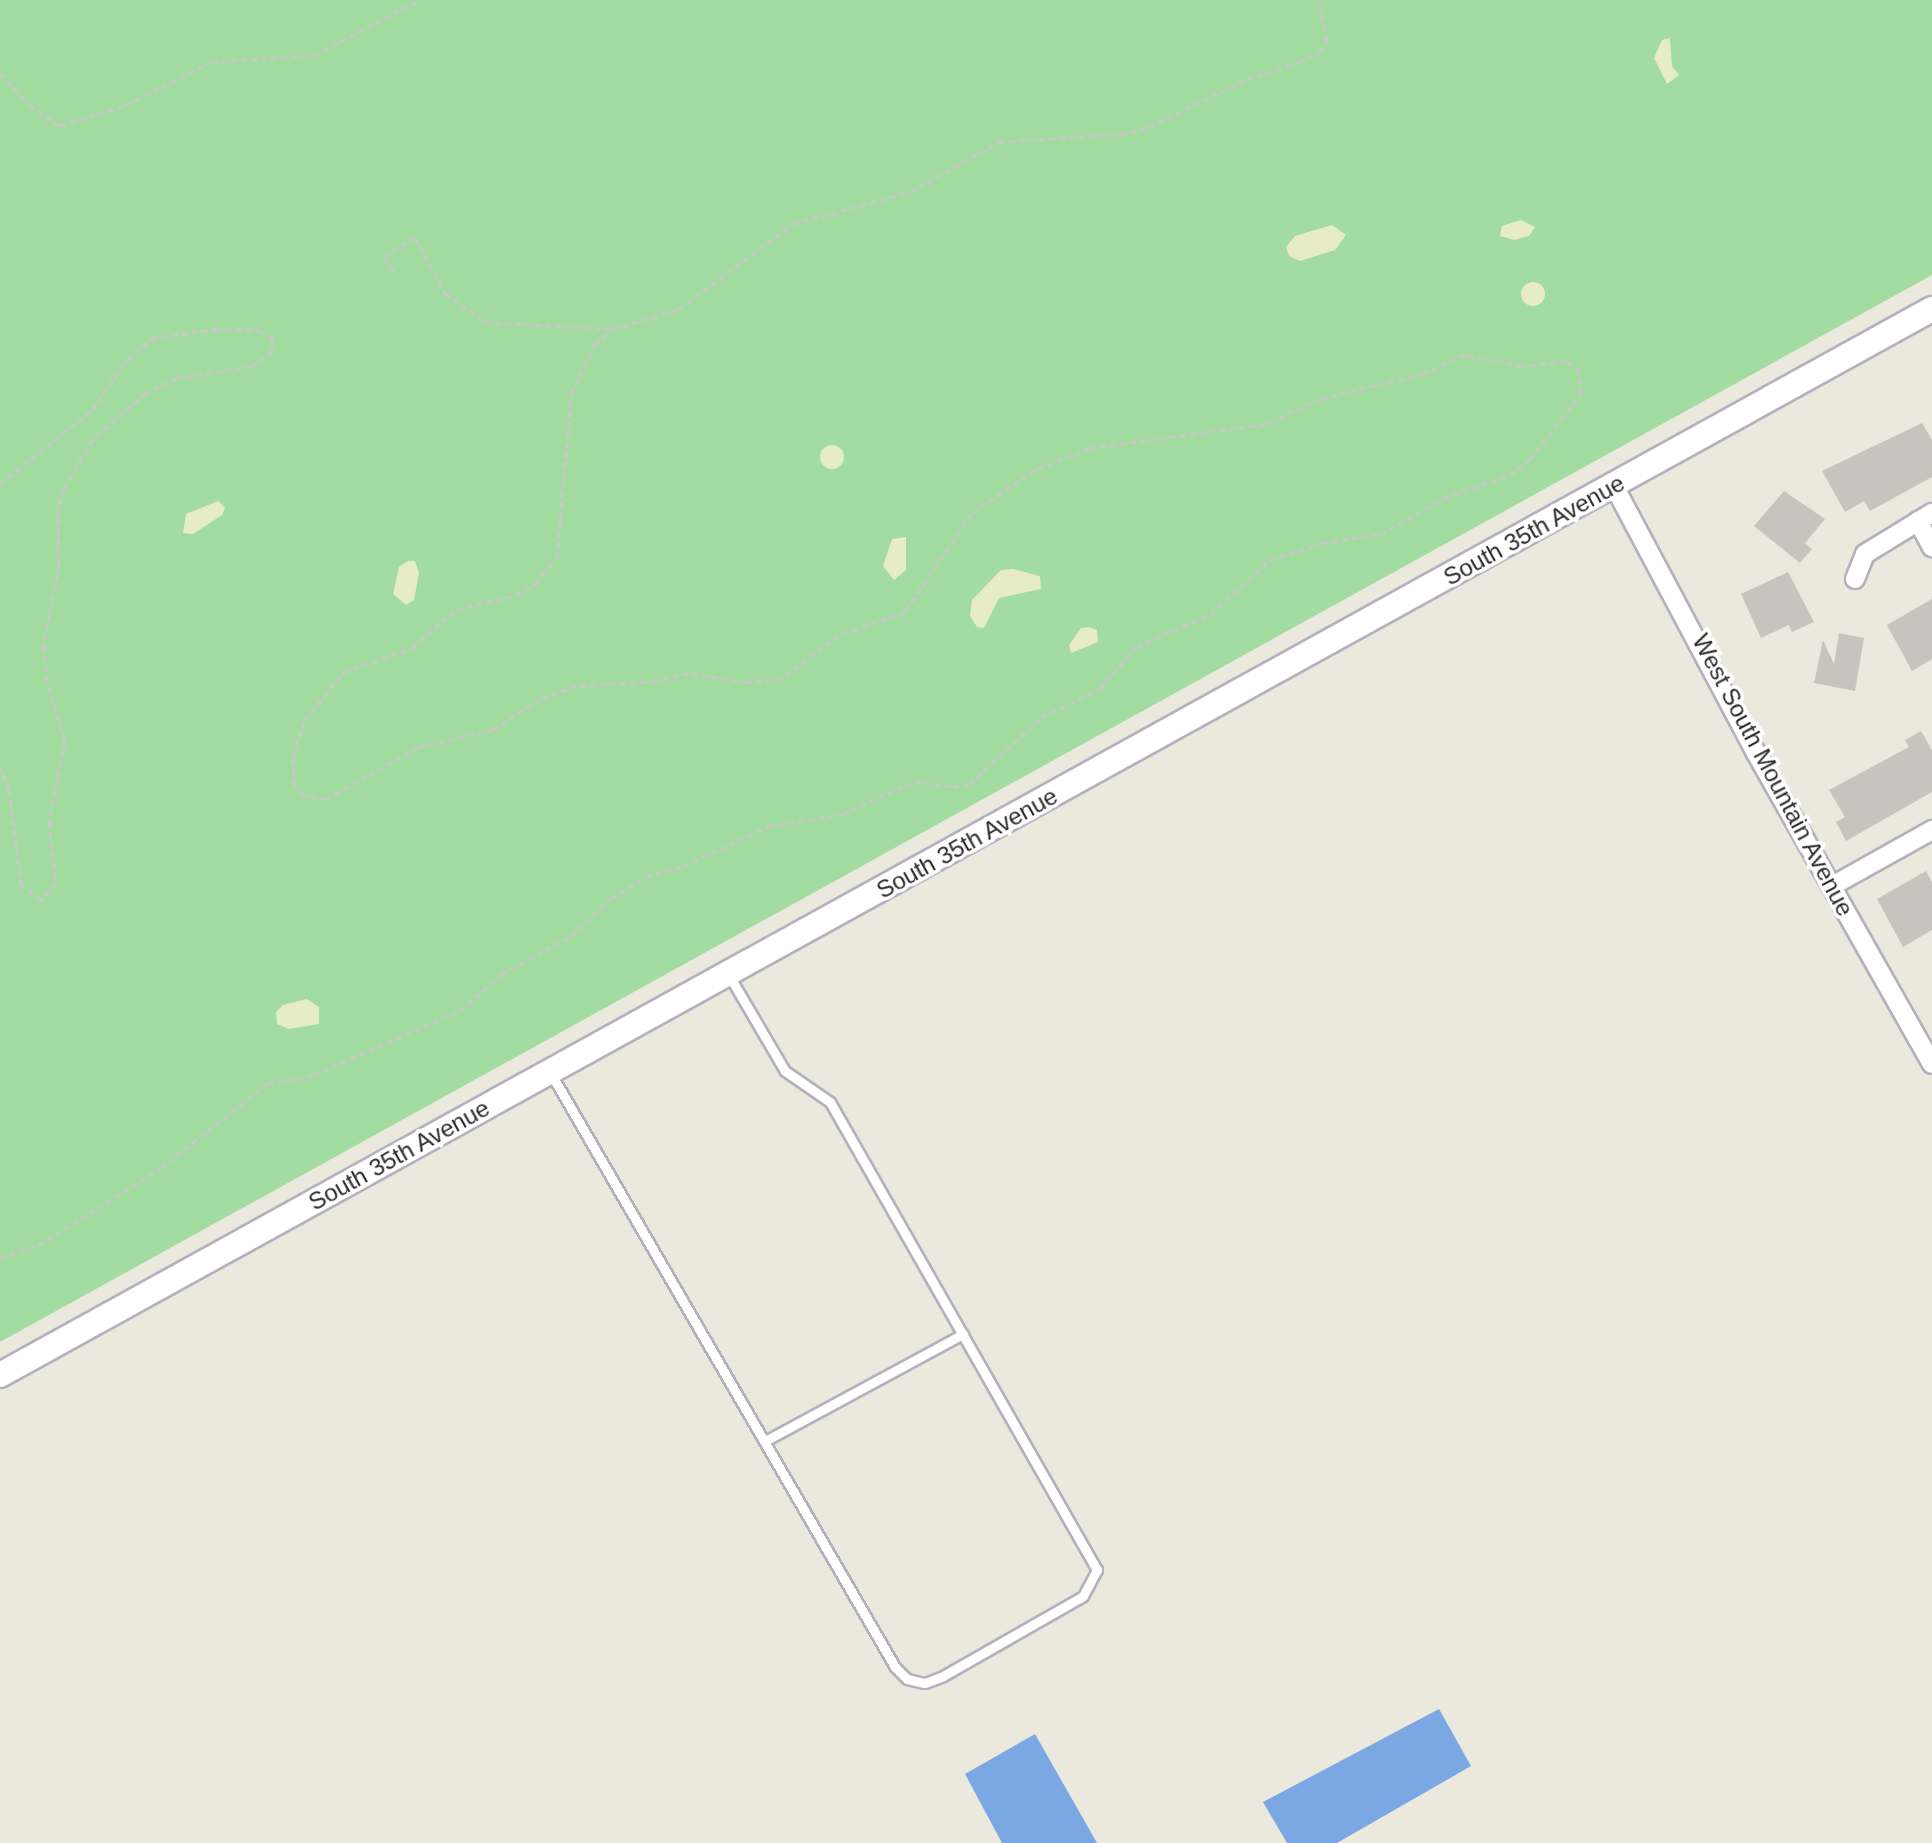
<!DOCTYPE html>
<style>
body{margin:0}
#map{position:relative;width:1932px;height:1843px;overflow:hidden;background:#ebe9de;font-family:Arial,sans-serif}
div>[style]{position:absolute}
.green>*{inset:0;background:#a2dca0}
.sand>*{inset:0;background:#e6ecc4}
.round{border-radius:50%}
.water>*{inset:0;background:#7ba7e2}
.building>*{inset:0;background:#c6c5bd}
.path>*{height:3px;margin-top:-1.5px;transform-origin:0;background:repeating-linear-gradient(90deg,#c8c8c8 0 6px,transparent 0 10px)}
.roads{filter:drop-shadow(2px 0 #b3b1bc) drop-shadow(-2px 0 #b3b1bc) drop-shadow(0 2px #b3b1bc) drop-shadow(0 -2px #b3b1bc)}
.service>*{height:9px;margin:-4.5px;padding:0 4.5px;transform-origin:4.5px;border-radius:4.5px;background:#fff}
.minor>*{height:18px;margin:-9px;padding:0 9px;transform-origin:9px;border-radius:9px;background:#fff}
.secondary>*{height:24px;margin:-12px;padding:0 12px;transform-origin:12px;border-radius:12px;background:#fff}
span{translate:-50% -50%;white-space:nowrap;text-align:center;line-height:1.15;-webkit-text-stroke:7px #fff;paint-order:stroke}
.street-label{font-size:24px;color:#2a2a2a}
</style>
<div id="map">
<div class="green">
<div style="clip-path:polygon(0 0,1932px 0,1932px 275px,0 1342px)"></div>
</div>
<div class="sand">
<div style="clip-path:polygon(1670px 38px,1672px 66px,1679px 75px,1667px 84px,1654px 58px,1662px 40px)"></div>
<div style="clip-path:polygon(1521px 220px,1535px 227px,1529px 236px,1514px 240px,1500px 236px,1502px 226px)"></div>
<div style="clip-path:polygon(1332px 225px,1346px 235px,1335px 250px,1300px 261px,1289px 256px,1286px 247px,1295px 236px)"></div>
<div class="round" style="left:1521px;top:282px;width:24px;height:24px"></div>
<div class="round" style="left:820px;top:445px;width:24px;height:24px"></div>
<div style="clip-path:polygon(218px 501px,225px 508px,222px 515px,193px 534px,183px 533px,186px 514px)"></div>
<div style="clip-path:polygon(906px 537px,906px 570px,894px 580px,883px 566px,892px 539px)"></div>
<div style="clip-path:polygon(408px 561px,415px 561px,419px 573px,414px 600px,406px 605px,393px 594px,399px 567px)"></div>
<div style="clip-path:polygon(1013px 569px,1040px 576px,1041px 589px,999px 598px,984px 628px,977px 627px,970px 616px,972px 600px,1001px 570px)"></div>
<div style="clip-path:polygon(1089px 627px,1097px 630px,1098px 642px,1071px 653px,1069px 645px,1081px 628px)"></div>
<div style="clip-path:polygon(307px 999px,319px 1007px,319px 1024px,289px 1029px,277px 1024px,276px 1012px,283px 1005px)"></div>
</div>
<div class="water">
<div style="clip-path:polygon(1439px 1709px,1471px 1766px,1337px 1843px,1287px 1843px,1263px 1802px)"></div>
<div style="clip-path:polygon(1035px 1734px,1097px 1843px,1002px 1843px,965px 1774px)"></div>
</div>
<div class="building">
<div style="clip-path:polygon(1922px 423px,1932px 440px,1932px 477px,1870px 511px,1864px 501px,1845px 512px,1822px 471px)"></div>
<div style="clip-path:polygon(1784px 491px,1825px 519px,1805px 543px,1812px 549px,1800px 563px,1754px 526px)"></div>
<div style="clip-path:polygon(1788px 572px,1814px 622px,1792px 632px,1789px 625px,1761px 638px,1741px 594px)"></div>
<div style="clip-path:polygon(1932px 599px,1932px 659px,1912px 671px,1887px 625px)"></div>
<div style="clip-path:polygon(1839px 633px,1864px 638px,1855px 691px,1814px 683px,1823px 640px,1834px 664px)"></div>
<div style="clip-path:polygon(1921px 731px,1932px 750px,1932px 792px,1846px 841px,1836px 822px,1845px 817px,1829px 790px,1909px 747px,1905px 740px)"></div>
<div style="clip-path:polygon(1926px 871px,1932px 882px,1932px 930px,1903px 947px,1877px 899px)"></div>
</div>
<div class="path">
<div style="left:0;top:73px;width:43px;rotate:47.8deg"></div>
<div style="left:29px;top:105px;width:37px;rotate:34deg"></div>
<div style="left:60px;top:126px;width:69px;rotate:-17.7deg"></div>
<div style="left:126px;top:105px;width:95px;rotate:-26.8deg"></div>
<div style="left:211px;top:62px;width:103px;rotate:-3.9deg"></div>
<div style="left:314px;top:55px;width:119px;rotate:-27.4deg"></div>
<div style="left:394px;top:272px;width:18px;rotate:-124deg"></div>
<div style="left:384px;top:257px;width:37px;rotate:-33deg"></div>
<div style="left:415px;top:237px;width:64px;rotate:61.8deg"></div>
<div style="left:445px;top:293px;width:49px;rotate:35.9deg"></div>
<div style="left:485px;top:322px;width:128px;rotate:3.1deg"></div>
<div style="left:0;top:484px;width:118px;rotate:-38.8deg"></div>
<div style="left:92px;top:410px;width:62px;rotate:-54.8deg"></div>
<div style="left:128px;top:359px;width:32px;rotate:-41deg"></div>
<div style="left:152px;top:338px;width:65px;rotate:-8deg"></div>
<div style="left:216px;top:329px;width:44px;rotate:1.3deg"></div>
<div style="left:260px;top:330px;width:14px;rotate:34deg"></div>
<div style="left:272px;top:338px;width:14px;rotate:90deg"></div>
<div style="left:272px;top:352px;width:24px;rotate:145deg"></div>
<div style="left:252px;top:366px;width:76px;rotate:170.9deg"></div>
<div style="left:177px;top:378px;width:34px;rotate:154deg"></div>
<div style="left:146px;top:393px;width:72px;rotate:139deg"></div>
<div style="left:92px;top:440px;width:58px;rotate:120.1deg"></div>
<div style="left:63px;top:490px;width:20px;rotate:105deg"></div>
<div style="left:58px;top:509px;width:56px;rotate:89deg"></div>
<div style="left:59px;top:565px;width:83px;rotate:101.2deg"></div>
<div style="left:43px;top:646px;width:40px;rotate:82.9deg"></div>
<div style="left:48px;top:686px;width:58px;rotate:72.8deg"></div>
<div style="left:65px;top:741px;width:83px;rotate:101.2deg"></div>
<div style="left:49px;top:822px;width:61px;rotate:83.5deg"></div>
<div style="left:56px;top:883px;width:23px;rotate:131deg"></div>
<div style="left:41px;top:900px;width:25px;rotate:-143deg"></div>
<div style="left:21px;top:885px;width:97px;rotate:-97.1deg"></div>
<div style="left:9px;top:789px;width:24px;rotate:-112deg"></div>
<div style="left:0;top:1257px;width:41px;rotate:-17.1deg"></div>
<div style="left:39px;top:1245px;width:144px;rotate:-32.3deg"></div>
<div style="left:161px;top:1168px;width:135px;rotate:-38.4deg"></div>
<div style="left:267px;top:1084px;width:48px;rotate:-10.8deg"></div>
<div style="left:314px;top:1075px;width:160px;rotate:-24deg"></div>
<div style="left:460px;top:1010px;width:55px;rotate:-40.6deg"></div>
<div style="left:502px;top:974px;width:79px;rotate:-28.8deg"></div>
<div style="left:571px;top:936px;width:55px;rotate:-43.5deg"></div>
<div style="left:611px;top:898px;width:41px;rotate:-31deg"></div>
<div style="left:646px;top:877px;width:40px;rotate:-16deg"></div>
<div style="left:684px;top:866px;width:94px;rotate:-25.2deg"></div>
<div style="left:769px;top:826px;width:74px;rotate:-9.3deg"></div>
<div style="left:842px;top:814px;width:80px;rotate:-24.3deg"></div>
<div style="left:915px;top:781px;width:38px;rotate:9deg"></div>
<div style="left:953px;top:787px;width:16px;rotate:-11deg"></div>
<div style="left:969px;top:784px;width:99px;rotate:-42.5deg"></div>
<div style="left:1042px;top:717px;width:64px;rotate:-25.8deg"></div>
<div style="left:1100px;top:689px;width:57px;rotate:-49.3deg"></div>
<div style="left:1137px;top:646px;width:81px;rotate:-23.4deg"></div>
<div style="left:1211px;top:614px;width:80px;rotate:-42.5deg"></div>
<div style="left:1270px;top:560px;width:55px;rotate:-18.1deg"></div>
<div style="left:1322px;top:543px;width:60px;rotate:-8.7deg"></div>
<div style="left:1381px;top:534px;width:73px;rotate:-29.7deg"></div>
<div style="left:1444px;top:498px;width:70px;rotate:-19.2deg"></div>
<div style="left:1510px;top:475px;width:26px;rotate:-39deg"></div>
<div style="left:1530px;top:459px;width:83px;rotate:-51.9deg"></div>
<div style="left:1581px;top:394px;width:22px;rotate:-93deg"></div>
<div style="left:1580px;top:372px;width:18px;rotate:-142deg"></div>
<div style="left:1566px;top:361px;width:44px;rotate:173.5deg"></div>
<div style="left:1522px;top:366px;width:58px;rotate:-169.1deg"></div>
<div style="left:1465px;top:355px;width:45px;rotate:156.3deg"></div>
<div style="left:1424px;top:373px;width:106px;rotate:165.8deg"></div>
<div style="left:1321px;top:399px;width:61px;rotate:155.9deg"></div>
<div style="left:1265px;top:424px;width:177px;rotate:172.2deg"></div>
<div style="left:1090px;top:448px;width:59px;rotate:158.2deg"></div>
<div style="left:1035px;top:470px;width:78px;rotate:145.5deg"></div>
<div style="left:971px;top:514px;width:118px;rotate:124deg"></div>
<div style="left:905px;top:612px;width:70px;rotate:160.8deg"></div>
<div style="left:839px;top:635px;width:71px;rotate:143deg"></div>
<div style="left:782px;top:678px;width:35px;rotate:173deg"></div>
<div style="left:747px;top:682px;width:60px;rotate:-171.3deg"></div>
<div style="left:688px;top:673px;width:33px;rotate:166deg"></div>
<div style="left:656px;top:681px;width:80px;rotate:176.4deg"></div>
<div style="left:576px;top:686px;width:38px;rotate:160deg"></div>
<div style="left:540px;top:699px;width:56px;rotate:146.6deg"></div>
<div style="left:493px;top:730px;width:77px;rotate:167.2deg"></div>
<div style="left:418px;top:747px;width:105px;rotate:150.3deg"></div>
<div style="left:327px;top:799px;width:24px;rotate:-171deg"></div>
<div style="left:303px;top:795px;width:14px;rotate:-129deg"></div>
<div style="left:294px;top:784px;width:28px;rotate:-92deg"></div>
<div style="left:293px;top:756px;width:38px;rotate:-72deg"></div>
<div style="left:305px;top:720px;width:62px;rotate:-50.9deg"></div>
<div style="left:344px;top:672px;width:72px;rotate:-19.4deg"></div>
<div style="left:412px;top:648px;width:60px;rotate:-40.9deg"></div>
<div style="left:457px;top:609px;width:61px;rotate:-13.3deg"></div>
<div style="left:516px;top:595px;width:22px;rotate:-30deg"></div>
<div style="left:535px;top:584px;width:35px;rotate:-51deg"></div>
<div style="left:557px;top:557px;width:164px;rotate:-85.1deg"></div>
<div style="left:571px;top:394px;width:55px;rotate:-64.4deg"></div>
<div style="left:595px;top:344px;width:23px;rotate:-40deg"></div>
<div style="left:613px;top:329px;width:69px;rotate:-16.9deg"></div>
<div style="left:679px;top:309px;width:142px;rotate:-36.7deg"></div>
<div style="left:793px;top:224px;width:121px;rotate:-15.3deg"></div>
<div style="left:910px;top:192px;width:102px;rotate:-29.3deg"></div>
<div style="left:999px;top:142px;width:122px;rotate:-3.8deg"></div>
<div style="left:1121px;top:134px;width:29px;rotate:-14deg"></div>
<div style="left:1149px;top:127px;width:109px;rotate:-26.1deg"></div>
<div style="left:1247px;top:79px;width:55px;rotate:-18.1deg"></div>
<div style="left:1299px;top:62px;width:23px;rotate:-25deg"></div>
<div style="left:1320px;top:52px;width:14px;rotate:-60deg"></div>
<div style="left:1327px;top:40px;width:41px;rotate:-101.3deg"></div>
</div>
<div class="roads">
<div class="service">
<div style="left:550px;top:1072px;width:688px;rotate:59.89deg"></div>
<div style="left:895px;top:1667px;width:17px;rotate:45deg"></div>
<div style="left:907px;top:1679px;width:18px;rotate:13deg"></div>
<div style="left:925px;top:1683px;width:19px;rotate:-21deg"></div>
<div style="left:943px;top:1676px;width:161px;rotate:-29.7deg"></div>
<div style="left:1083px;top:1596px;width:30px;rotate:-62deg"></div>
<div style="left:1097px;top:1570px;width:539px;rotate:-119.71deg"></div>
<div style="left:830px;top:1102px;width:55px;rotate:-145.4deg"></div>
<div style="left:785px;top:1071px;width:113px;rotate:-120.4deg"></div>
<div style="left:765px;top:1441px;width:225px;rotate:-28.4deg"></div>
</div>
<div class="minor">
<div style="left:1614px;top:486px;width:302px;rotate:62deg"></div>
<div style="left:1756px;top:753px;width:357px;rotate:60.5deg"></div>
<div style="left:1918px;top:521px;width:30px;rotate:62deg"></div>
<div style="left:1855px;top:579px;width:27px;rotate:-68deg"></div>
<div style="left:1865px;top:554px;width:79px;rotate:-31.5deg"></div>
<div style="left:1832px;top:886px;width:115px;rotate:-29.2deg"></div>
</div>
<div class="secondary">
<div style="left:0;top:1375px;width:2207px;rotate:-28.89deg"></div>
</div>
</div>
<div class="street-label">
<span style="left:1534px;top:530px;rotate:-29deg">South 35th Avenue</span>
<span style="left:1773px;top:775px;rotate:62deg">West South Mountain Avenue</span>
<span style="left:967px;top:843px;rotate:-29deg">South 35th Avenue</span>
<span style="left:399px;top:1155px;rotate:-29deg">South 35th Avenue</span>
</div>
</div>
